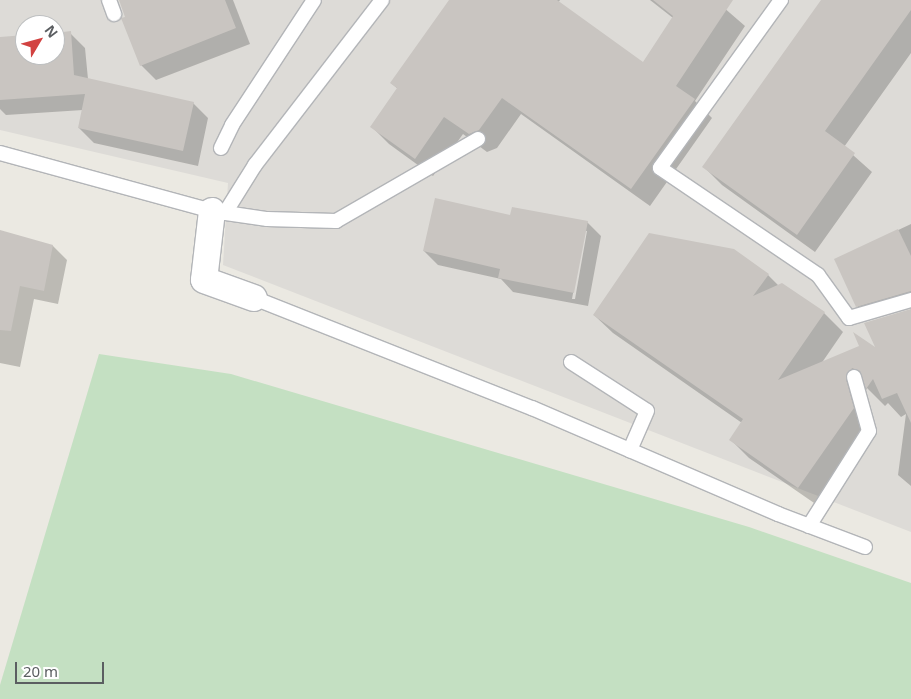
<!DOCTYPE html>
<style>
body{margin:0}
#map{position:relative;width:911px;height:699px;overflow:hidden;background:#ebe9e2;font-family:"Noto Sans",sans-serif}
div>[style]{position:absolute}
.industrial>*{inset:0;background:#dddbd7}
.green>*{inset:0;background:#c4e0c2}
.shadow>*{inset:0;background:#0003}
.building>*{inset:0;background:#c9c5c1}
.roads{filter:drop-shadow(1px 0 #b3b5b8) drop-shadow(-1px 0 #b3b5b8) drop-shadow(0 1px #b3b5b8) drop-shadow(0 -1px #b3b5b8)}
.lane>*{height:14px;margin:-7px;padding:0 7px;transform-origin:7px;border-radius:7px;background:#fff}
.street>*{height:26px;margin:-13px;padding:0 13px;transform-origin:13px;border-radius:13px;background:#fff}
span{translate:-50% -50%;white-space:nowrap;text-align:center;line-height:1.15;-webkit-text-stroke:4px #fff;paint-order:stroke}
.north{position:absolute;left:15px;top:15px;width:50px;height:50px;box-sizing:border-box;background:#fff;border:1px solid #bdbfc0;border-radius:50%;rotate:53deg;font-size:14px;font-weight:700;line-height:20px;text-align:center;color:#5b5e61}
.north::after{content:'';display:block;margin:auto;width:18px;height:22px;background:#d24241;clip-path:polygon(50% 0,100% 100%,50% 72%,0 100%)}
.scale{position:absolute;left:15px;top:662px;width:89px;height:22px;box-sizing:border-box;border:2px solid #5b5e61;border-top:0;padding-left:6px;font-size:15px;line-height:18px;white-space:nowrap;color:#5b5e61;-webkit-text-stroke:4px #fff;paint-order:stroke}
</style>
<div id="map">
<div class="industrial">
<div style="clip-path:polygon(evenodd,0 0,911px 0,911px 532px,223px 265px,228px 183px,0 130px,0 0,25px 25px,55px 25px,55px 55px,25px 55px,25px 25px)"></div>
</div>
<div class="green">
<div style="clip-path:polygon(99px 354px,231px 374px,749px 527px,911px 583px,911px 699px,0 699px,0 685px)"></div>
</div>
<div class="shadow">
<div style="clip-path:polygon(133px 0,233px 0,250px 44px,156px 80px,141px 65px,127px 18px)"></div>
<div style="clip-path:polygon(451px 0,560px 0,558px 3px,643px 63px,673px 18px,650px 0,715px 0,745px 26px,695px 101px,712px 118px,650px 206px,521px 114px,497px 148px,487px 152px,463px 134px,433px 176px,389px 144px,372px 127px,398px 89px,391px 83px)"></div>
<div style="clip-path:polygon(823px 0,911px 0,911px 53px,844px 147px,872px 172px,815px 252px,722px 185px,704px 167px)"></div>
<div style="clip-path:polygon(70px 33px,85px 48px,88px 79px,193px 103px,208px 118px,198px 166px,94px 143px,79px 128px,83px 110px,6px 115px,0 109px,0 38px,25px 36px,25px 55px,55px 55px,55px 34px)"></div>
<div style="clip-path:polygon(evenodd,511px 217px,587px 222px,601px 236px,588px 306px,513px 292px,501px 279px,438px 265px,424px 251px,511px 217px,584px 231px,587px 231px,575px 299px,572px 299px,584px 231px)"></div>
<div style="clip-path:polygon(911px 224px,911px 304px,868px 317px,857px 306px,839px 258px)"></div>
<div style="clip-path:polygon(0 233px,53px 246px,67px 260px,58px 304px,34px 299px,20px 367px,0 363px)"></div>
<div style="clip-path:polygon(768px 275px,779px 286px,782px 284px,824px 313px,843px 332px,821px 364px,878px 351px,911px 310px,911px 486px,898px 475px,906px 414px,901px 417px,888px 403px,885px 406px,867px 388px,863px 398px,871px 427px,817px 505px,749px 458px,731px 440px,742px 423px,613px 333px,594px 315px)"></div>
</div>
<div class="building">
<div style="clip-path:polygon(119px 0,225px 0,236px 28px,140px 66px,121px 18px,125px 17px)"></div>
<div style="clip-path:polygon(449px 0,557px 0,643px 62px,673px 16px,653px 0,733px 0,676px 86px,695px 99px,631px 189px,502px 98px,479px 130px,469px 134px,444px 117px,415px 159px,370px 127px,397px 88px,390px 83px)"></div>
<div style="clip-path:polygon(821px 0,911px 0,911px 10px,825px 131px,855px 153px,797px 235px,702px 167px)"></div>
<div style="clip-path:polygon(71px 31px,74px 75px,194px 102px,183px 151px,78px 128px,85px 94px,0 100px,0 37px,25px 35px,25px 55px,55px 55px,55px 33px)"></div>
<div style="clip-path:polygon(435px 198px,510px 215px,512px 207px,588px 221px,574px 293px,498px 278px,500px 269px,423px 251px)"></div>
<div style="clip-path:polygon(898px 229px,911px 256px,911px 291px,856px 307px,834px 259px)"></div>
<div style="clip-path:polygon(0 230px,53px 245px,44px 291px,20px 286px,11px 331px,0 330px)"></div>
<div style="clip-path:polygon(649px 233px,734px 249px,769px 274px,753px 296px,782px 283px,825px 312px,778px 380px,859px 346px,853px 332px,875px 347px,864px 323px,911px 309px,911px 423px,897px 393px,882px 399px,873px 379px,866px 389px,860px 371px,852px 368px,846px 379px,854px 408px,798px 488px,729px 440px,743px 419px,593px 315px)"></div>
</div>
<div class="roads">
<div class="lane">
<div style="left:109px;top:0;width:15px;rotate:70deg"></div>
<div style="left:781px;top:0;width:207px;rotate:125.8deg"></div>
<div style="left:660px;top:168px;width:191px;rotate:34.1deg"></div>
<div style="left:818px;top:275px;width:53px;rotate:54.2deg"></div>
<div style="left:849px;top:318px;width:65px;rotate:-16.2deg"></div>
<div style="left:221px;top:148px;width:25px;rotate:-64deg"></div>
<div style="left:232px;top:125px;width:149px;rotate:-56.7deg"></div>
<div style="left:0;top:153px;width:220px;rotate:15.3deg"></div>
<div style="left:212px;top:211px;width:56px;rotate:8.3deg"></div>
<div style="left:267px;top:219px;width:69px;rotate:1.7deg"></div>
<div style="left:336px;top:221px;width:164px;rotate:-30deg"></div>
<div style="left:225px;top:213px;width:57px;rotate:-58deg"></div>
<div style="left:255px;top:165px;width:208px;rotate:-52.4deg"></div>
<div style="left:254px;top:298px;width:299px;rotate:21.6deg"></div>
<div style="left:532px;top:408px;width:268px;rotate:23.3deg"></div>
<div style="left:778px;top:514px;width:93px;rotate:20.8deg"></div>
<div style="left:571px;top:362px;width:90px;rotate:32.8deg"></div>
<div style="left:647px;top:411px;width:43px;rotate:113.6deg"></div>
<div style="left:809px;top:526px;width:112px;rotate:-57.7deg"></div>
<div style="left:869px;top:431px;width:56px;rotate:-105.5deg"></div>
</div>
<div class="street">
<div style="left:212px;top:211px;width:69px;rotate:96.6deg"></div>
<div style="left:204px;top:280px;width:53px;rotate:19.8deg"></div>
</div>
</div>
<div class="north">N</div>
<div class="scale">20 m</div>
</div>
